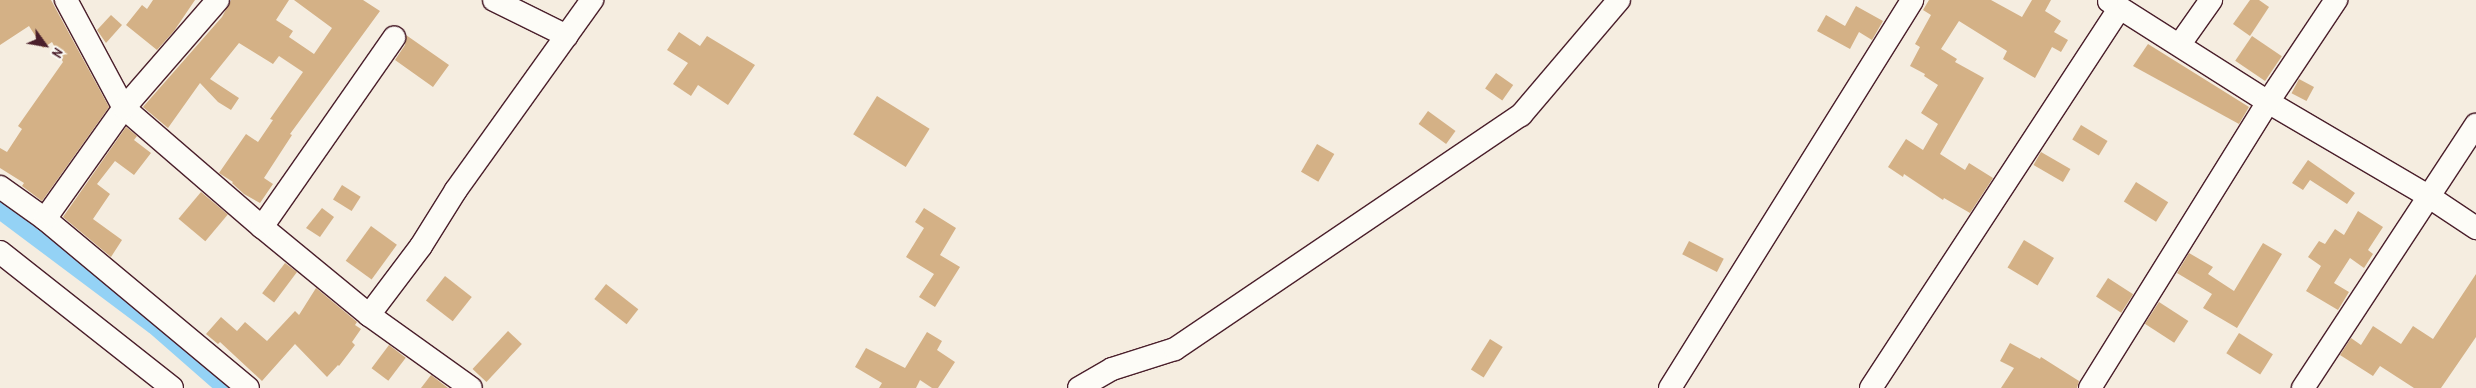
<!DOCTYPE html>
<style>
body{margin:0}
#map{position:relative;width:2476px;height:388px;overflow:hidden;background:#f5ede0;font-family:"Patrick Hand",sans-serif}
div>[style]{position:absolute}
.canal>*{height:18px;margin:-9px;padding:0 9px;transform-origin:9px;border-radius:9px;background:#94d2f5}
.building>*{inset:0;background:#d4b186;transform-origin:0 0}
.roads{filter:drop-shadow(1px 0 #4a1f2b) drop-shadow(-1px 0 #4a1f2b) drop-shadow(0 1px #4a1f2b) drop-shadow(0 -1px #4a1f2b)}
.minor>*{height:22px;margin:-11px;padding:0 11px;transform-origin:11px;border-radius:11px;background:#fdfcf7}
span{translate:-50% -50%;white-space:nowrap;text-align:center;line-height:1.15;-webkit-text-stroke:4px #fdfcf7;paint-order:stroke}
.north{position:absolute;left:20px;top:20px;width:50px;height:50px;-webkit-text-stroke:4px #fdfcf7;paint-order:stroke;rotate:122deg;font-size:14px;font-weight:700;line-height:20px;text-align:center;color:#4a1f2b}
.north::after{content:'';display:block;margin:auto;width:18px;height:22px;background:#4a1f2b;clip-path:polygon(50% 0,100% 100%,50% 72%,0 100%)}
</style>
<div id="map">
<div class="canal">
<div style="left:0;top:210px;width:192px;rotate:36.8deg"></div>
<div style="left:154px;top:325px;width:96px;rotate:41.2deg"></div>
</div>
<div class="building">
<div style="clip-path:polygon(0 0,51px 0,109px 107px,42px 201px,22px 186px,24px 183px,0 168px,0 148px,7px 152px,22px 129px,18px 126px,63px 62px,52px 42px,43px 48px,29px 26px,0 45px)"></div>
<div style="clip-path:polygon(153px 0,195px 0,174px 31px,157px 50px,126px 25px,142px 5px,147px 9px)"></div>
<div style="clip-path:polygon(231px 0,289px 0,276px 20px,293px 31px,289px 37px,314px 54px,332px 28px,294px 0,363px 0,380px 11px,290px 134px,292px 135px,264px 178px,273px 184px,260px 203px,244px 194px,232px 183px,233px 182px,219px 173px,246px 134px,258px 142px,273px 120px,270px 119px,303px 72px,279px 56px,273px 64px,239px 43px,210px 79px,239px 98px,231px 110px,218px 102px,200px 83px,168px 128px,143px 107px,222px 17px)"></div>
<div style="clip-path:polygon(1929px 0,1991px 0,2022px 17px,2032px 0,2051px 0,2045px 11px,2061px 21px,2054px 32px,2068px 40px,2061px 52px,2052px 47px,2035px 78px,2003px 59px,2007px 51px,1959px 21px,1941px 49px,1957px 59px,1955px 62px,1984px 78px,1940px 154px,1965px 170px,1969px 163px,1993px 178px,1970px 213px,1944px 198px,1943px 200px,1904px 174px,1903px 177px,1888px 167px,1906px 139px,1923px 150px,1938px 124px,1921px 113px,1938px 85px,1924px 76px,1925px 74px,1910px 66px,1920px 47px,1915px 44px,1931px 15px,1923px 10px)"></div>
<div style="clip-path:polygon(2250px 0,2259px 0,2269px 7px,2250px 36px,2233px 24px)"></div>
<div style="clip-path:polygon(1856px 6px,1883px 21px,1872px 40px,1859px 32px,1850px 49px,1817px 31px,1826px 15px,1845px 26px)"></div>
<div style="clip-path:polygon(111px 15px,122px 25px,106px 43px,97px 30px)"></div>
<div style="clip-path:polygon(679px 32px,700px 46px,707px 36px,755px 65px,728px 105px,698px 85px,691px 96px,673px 84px,688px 63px,667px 50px)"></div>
<div style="clip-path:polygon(406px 35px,449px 65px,433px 87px,395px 60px,405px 45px)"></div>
<div style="left:2252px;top:36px;width:36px;height:30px;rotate:34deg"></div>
<div style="clip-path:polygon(2148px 44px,2249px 107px,2239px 124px,2133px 66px)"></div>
<div style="left:1496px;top:73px;width:21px;height:19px;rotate:35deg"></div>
<div style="left:2299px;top:79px;width:17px;height:16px;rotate:28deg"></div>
<div style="left:877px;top:96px;width:62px;height:45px;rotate:32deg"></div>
<div style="left:1428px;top:111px;width:34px;height:16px;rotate:36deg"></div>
<div style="left:2081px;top:125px;width:31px;height:17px;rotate:31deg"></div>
<div style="clip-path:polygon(126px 127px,137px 136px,134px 140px,151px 153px,134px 175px,115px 161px,97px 184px,110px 194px,93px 219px,122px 240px,111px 257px,63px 217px)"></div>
<div style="left:1317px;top:144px;width:20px;height:32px;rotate:30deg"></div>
<div style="left:2041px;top:152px;width:34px;height:15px;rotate:30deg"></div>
<div style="clip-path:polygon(2308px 160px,2355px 193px,2347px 204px,2310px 180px,2303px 190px,2292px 183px)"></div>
<div style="left:2136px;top:182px;width:38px;height:23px;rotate:32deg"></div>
<div style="left:342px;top:185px;width:22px;height:17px;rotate:32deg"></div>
<div style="left:201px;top:192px;width:35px;height:35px;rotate:40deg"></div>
<div style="clip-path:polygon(322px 208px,334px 217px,320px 237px,306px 228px)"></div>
<div style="clip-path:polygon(924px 208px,956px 228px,940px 255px,960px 267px,935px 307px,919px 297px,934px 274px,906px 257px,924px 228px,915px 222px)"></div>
<div style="clip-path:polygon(2358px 211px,2383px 227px,2368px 250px,2373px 254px,2364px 268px,2350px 258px,2334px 283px,2349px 292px,2338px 310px,2306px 291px,2321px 266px,2308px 257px,2319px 241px,2325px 244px,2335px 229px,2344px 235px)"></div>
<div style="left:371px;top:226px;width:32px;height:43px;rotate:36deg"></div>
<div style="left:2024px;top:240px;width:35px;height:32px;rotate:31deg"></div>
<div style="left:1689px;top:241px;width:39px;height:15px;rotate:27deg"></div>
<div style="clip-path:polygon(2263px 243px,2282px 254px,2237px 328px,2203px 308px,2212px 294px,2177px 273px,2189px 253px,2213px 267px,2208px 274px,2234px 291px)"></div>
<div style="left:285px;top:263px;width:15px;height:38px;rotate:37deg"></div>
<div style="clip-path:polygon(2476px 274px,2476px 337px,2441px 388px,2414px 388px,2380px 366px,2373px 376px,2340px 355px,2351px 338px,2361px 345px,2373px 326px,2401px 344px,2413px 326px,2433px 339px)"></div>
<div style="left:445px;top:276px;width:34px;height:31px;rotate:38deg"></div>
<div style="left:2108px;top:278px;width:30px;height:22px;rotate:33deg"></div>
<div style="left:606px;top:284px;width:41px;height:19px;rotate:38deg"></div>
<div style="clip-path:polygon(316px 288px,357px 322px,355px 325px,361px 329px,352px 342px,355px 345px,339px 366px,338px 365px,327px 377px,295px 344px,262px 381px,220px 342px,218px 344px,206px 334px,221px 317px,237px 331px,245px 322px,267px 341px,295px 311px,299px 315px)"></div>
<div style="left:2159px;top:302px;width:35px;height:26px;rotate:33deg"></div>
<div style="left:508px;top:331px;width:19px;height:52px;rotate:43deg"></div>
<div style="clip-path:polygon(927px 332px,942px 341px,937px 350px,955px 362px,938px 388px,932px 388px,920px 380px,916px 388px,879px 388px,882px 383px,855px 367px,866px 348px,905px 368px)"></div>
<div style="left:2239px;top:333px;width:40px;height:24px;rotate:32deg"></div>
<div style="left:1490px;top:339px;width:15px;height:36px;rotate:32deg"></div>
<div style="clip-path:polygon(2010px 343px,2040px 359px,2041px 357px,2079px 381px,2077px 388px,2001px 388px,2014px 368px,2000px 361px)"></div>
<div style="left:389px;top:345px;width:21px;height:29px;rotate:37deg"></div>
<div style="clip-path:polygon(431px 375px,448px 388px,421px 388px)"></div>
</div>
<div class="roads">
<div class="minor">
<div style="left:66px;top:0;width:123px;rotate:61.8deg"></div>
<div style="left:124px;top:108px;width:182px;rotate:40.8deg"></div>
<div style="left:262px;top:227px;width:139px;rotate:39.4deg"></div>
<div style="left:369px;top:315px;width:125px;rotate:35.6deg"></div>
<div style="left:494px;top:0;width:81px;rotate:26.3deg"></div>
<div style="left:2109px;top:1px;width:188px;rotate:32.4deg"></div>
<div style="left:2268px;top:102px;width:186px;rotate:30.4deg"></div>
<div style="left:2428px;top:196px;width:58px;rotate:33.7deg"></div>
<div style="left:2180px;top:44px;width:54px;rotate:-54.8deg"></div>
<div style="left:0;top:187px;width:55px;rotate:35.4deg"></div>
<div style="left:45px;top:219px;width:264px;rotate:39.8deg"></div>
<div style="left:45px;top:219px;width:136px;rotate:-54.6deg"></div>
<div style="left:124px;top:108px;width:143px;rotate:-49deg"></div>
<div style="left:262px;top:227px;width:231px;rotate:-55.1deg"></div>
<div style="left:0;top:252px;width:219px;rotate:38.3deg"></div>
<div style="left:369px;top:315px;width:86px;rotate:-53deg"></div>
<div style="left:421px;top:246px;width:66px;rotate:-58deg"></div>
<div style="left:456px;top:190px;width:234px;rotate:-54.4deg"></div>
<div style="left:1079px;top:388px;width:38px;rotate:-30deg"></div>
<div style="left:1112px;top:369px;width:66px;rotate:-17.6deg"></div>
<div style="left:1175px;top:349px;width:418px;rotate:-34.1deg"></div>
<div style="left:1521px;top:115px;width:151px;rotate:-49.6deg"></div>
<div style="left:1670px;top:388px;width:457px;rotate:-58deg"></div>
<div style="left:1871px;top:388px;width:454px;rotate:-56.8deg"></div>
<div style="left:2090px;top:388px;width:337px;rotate:-58.1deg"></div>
<div style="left:2268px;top:102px;width:123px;rotate:-56.3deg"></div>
<div style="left:2303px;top:388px;width:315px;rotate:-56.7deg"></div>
</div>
</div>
<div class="north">N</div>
</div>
